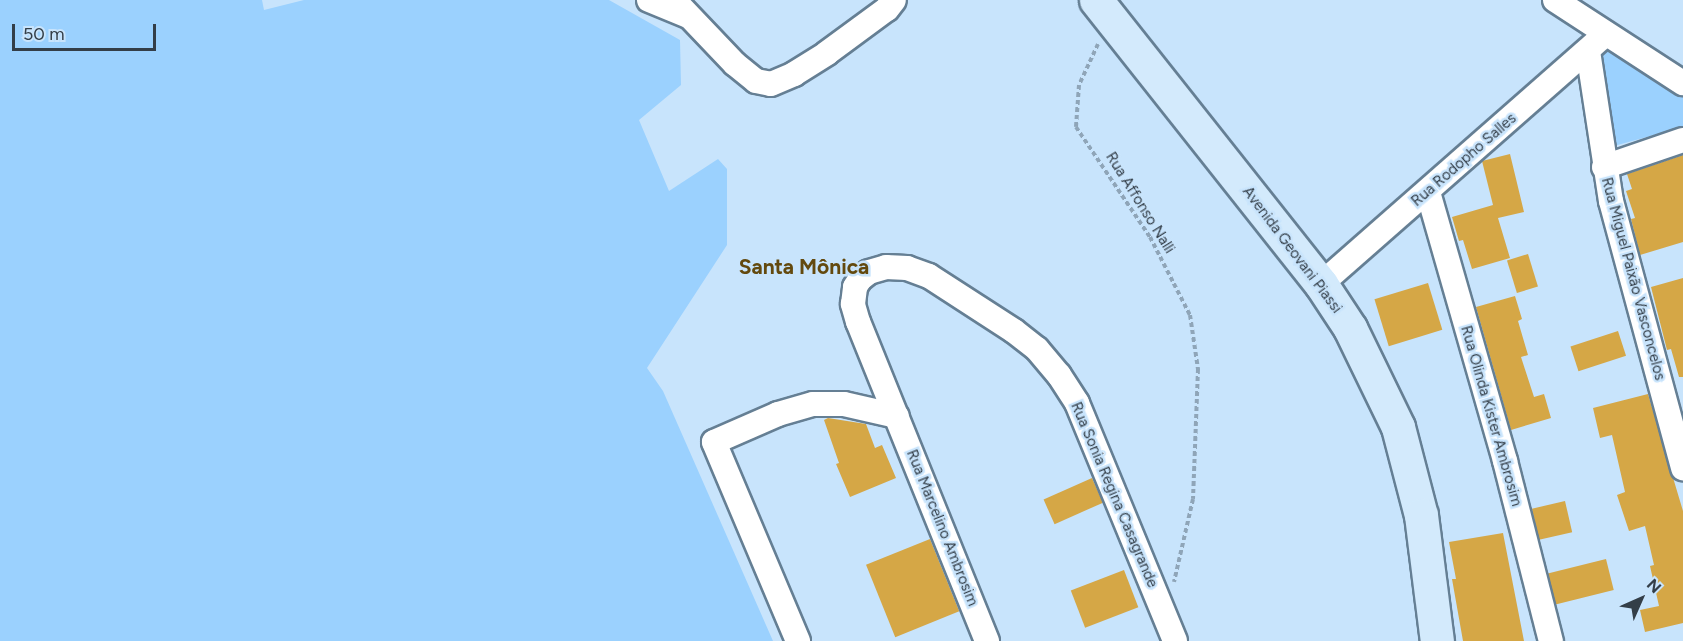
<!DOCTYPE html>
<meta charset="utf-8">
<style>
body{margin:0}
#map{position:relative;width:1683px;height:641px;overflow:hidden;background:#c8e4fc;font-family:Figtree,sans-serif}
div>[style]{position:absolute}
.green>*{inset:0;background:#9bd1fe}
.building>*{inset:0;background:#d5a746;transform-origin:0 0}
.path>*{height:4px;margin-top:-2px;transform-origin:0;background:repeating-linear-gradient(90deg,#8fa5b8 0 4.5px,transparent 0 7.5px)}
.roads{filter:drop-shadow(2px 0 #657f94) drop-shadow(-2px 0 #657f94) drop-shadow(0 2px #657f94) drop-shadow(0 -2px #657f94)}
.street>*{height:24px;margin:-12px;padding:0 12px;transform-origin:12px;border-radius:12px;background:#fff}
.secondary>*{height:33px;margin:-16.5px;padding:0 16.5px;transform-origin:16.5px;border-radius:16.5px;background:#d3eafc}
span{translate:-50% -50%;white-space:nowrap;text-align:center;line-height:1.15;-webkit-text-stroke:5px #c8e4fc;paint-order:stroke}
.street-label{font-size:15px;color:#333e48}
.district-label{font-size:21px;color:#63490e;font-weight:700}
.north{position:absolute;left:1611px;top:569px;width:60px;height:60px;-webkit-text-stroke:4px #c8e4fc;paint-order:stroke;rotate:45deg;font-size:16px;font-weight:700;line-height:24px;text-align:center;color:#333e48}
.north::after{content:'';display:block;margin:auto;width:21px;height:27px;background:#333e48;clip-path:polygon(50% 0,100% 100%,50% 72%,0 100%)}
.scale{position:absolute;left:12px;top:24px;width:144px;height:27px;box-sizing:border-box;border:3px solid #333e48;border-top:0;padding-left:8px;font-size:18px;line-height:21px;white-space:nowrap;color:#333e48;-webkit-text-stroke:4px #c8e4fc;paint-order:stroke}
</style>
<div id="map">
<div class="green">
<div style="clip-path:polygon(0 0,262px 0,264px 10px,304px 0,609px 0,680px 40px,681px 85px,639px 120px,669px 191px,718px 159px,727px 169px,727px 245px,647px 368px,663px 391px,773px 641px,0 641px)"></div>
<div style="clip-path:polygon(1607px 49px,1683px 96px,1683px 127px,1614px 146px,1601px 55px)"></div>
</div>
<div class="building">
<div style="clip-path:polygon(1510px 154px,1524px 212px,1498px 218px,1510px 258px,1472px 269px,1463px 240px,1459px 241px,1452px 217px,1493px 205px,1482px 161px)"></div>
<div style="clip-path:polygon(1683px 155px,1683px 242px,1640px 255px,1631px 219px,1635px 218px,1626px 191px,1632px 189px,1627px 174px)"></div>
<div style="left:1528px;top:254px;width:34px;height:22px;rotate:73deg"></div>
<div style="clip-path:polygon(1683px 278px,1683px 377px,1679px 377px,1671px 349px,1667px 350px,1651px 287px)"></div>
<div style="left:1428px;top:283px;width:49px;height:56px;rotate:73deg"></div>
<div style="clip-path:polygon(1515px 296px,1522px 319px,1518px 321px,1528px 355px,1521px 357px,1534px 397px,1544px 394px,1551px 418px,1511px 430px,1476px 307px)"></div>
<div style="left:1618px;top:331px;width:26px;height:50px;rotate:72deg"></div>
<div style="clip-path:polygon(1648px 394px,1683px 511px,1683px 623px,1645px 632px,1640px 610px,1659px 606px,1650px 566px,1654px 565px,1645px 526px,1629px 531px,1617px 495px,1625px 492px,1612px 435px,1600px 438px,1593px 408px)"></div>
<div style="clip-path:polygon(828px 418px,866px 424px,875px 448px,882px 445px,896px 478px,850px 497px,836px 464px,839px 463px,824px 420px)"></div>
<div style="left:1092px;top:478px;width:27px;height:53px;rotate:66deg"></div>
<div style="left:1565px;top:501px;width:32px;height:34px;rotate:77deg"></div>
<div style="clip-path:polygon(1503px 533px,1524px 641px,1463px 641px,1452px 579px,1456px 579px,1449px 542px)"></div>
<div style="left:930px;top:539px;width:78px;height:69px;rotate:68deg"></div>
<div style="left:1606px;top:559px;width:32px;height:60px;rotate:76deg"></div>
<div style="left:1124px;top:570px;width:40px;height:57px;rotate:69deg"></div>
</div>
<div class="path">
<div style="left:1098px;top:44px;width:45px;rotate:114.9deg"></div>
<div style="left:1079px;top:85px;width:42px;rotate:94.1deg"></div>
<div style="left:1076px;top:127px;width:133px;rotate:56.1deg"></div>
<div style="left:1150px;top:237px;width:88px;rotate:62.9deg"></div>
<div style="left:1190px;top:315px;width:55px;rotate:81.6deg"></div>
<div style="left:1198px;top:369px;width:130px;rotate:92.2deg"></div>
<div style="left:1193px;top:499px;width:85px;rotate:102.9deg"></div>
</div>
<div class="roads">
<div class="street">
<div style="left:649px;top:0;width:42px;rotate:22.3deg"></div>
<div style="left:674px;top:0;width:88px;rotate:46.4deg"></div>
<div style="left:735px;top:64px;width:27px;rotate:39deg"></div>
<div style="left:756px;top:81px;width:15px;rotate:11deg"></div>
<div style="left:771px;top:84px;width:25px;rotate:-23deg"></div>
<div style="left:794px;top:74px;width:39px;rotate:-32deg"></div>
<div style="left:827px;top:53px;width:74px;rotate:-36.3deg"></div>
<div style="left:887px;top:9px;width:11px;rotate:-52deg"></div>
<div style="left:1555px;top:0;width:153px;rotate:33deg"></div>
<div style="left:1588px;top:51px;width:152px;rotate:81.3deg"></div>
<div style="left:1611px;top:201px;width:277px;rotate:74.9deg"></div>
<div style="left:1604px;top:167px;width:83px;rotate:-18.9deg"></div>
<div style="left:1428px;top:192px;width:280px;rotate:74deg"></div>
<div style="left:1505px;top:461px;width:186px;rotate:75.7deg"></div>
<div style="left:1321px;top:284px;width:379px;rotate:-41.3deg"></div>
<div style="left:798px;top:641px;width:216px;rotate:-112.9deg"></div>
<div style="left:714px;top:442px;width:70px;rotate:-23.6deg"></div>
<div style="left:778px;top:414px;width:36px;rotate:-16deg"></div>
<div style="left:813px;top:404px;width:31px"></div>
<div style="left:844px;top:404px;width:54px;rotate:12.8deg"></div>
<div style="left:987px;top:641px;width:344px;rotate:-112deg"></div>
<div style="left:858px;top:322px;width:19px;rotate:-106deg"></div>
<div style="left:853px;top:304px;width:17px;rotate:-83deg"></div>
<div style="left:855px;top:287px;width:9px;rotate:-58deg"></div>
<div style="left:860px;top:279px;width:11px;rotate:-38deg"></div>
<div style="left:869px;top:272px;width:18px;rotate:-16deg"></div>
<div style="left:886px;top:267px;width:21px;rotate:3deg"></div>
<div style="left:907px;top:268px;width:23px;rotate:20deg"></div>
<div style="left:929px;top:276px;width:101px;rotate:32.9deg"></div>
<div style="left:1014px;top:331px;width:29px;rotate:38deg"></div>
<div style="left:1037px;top:349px;width:34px;rotate:50deg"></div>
<div style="left:1059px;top:375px;width:33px;rotate:57deg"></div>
<div style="left:1077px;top:403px;width:257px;rotate:67.6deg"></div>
</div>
<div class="secondary">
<div style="left:1096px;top:0;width:362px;rotate:51.6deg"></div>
<div style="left:1321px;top:284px;width:53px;rotate:56.6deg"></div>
<div style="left:1350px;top:328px;width:110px;rotate:64.1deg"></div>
<div style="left:1398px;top:427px;width:91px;rotate:75.4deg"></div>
<div style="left:1421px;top:515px;width:127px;rotate:82.8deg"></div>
</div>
</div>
<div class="street-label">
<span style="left:1464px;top:160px;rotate:-41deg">Rua Rodopho Salles</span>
<span style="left:1140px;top:203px;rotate:58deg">Rua Affonso Nalli</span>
<span style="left:1292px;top:250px;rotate:53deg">Avenida Geovani Piassi</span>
<span style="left:1633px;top:279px;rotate:75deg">Rua Miguel Paixão Vasconcelos</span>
<span style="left:1491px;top:416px;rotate:74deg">Rua Olinda Kister Ambrosim</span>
<span style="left:1114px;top:495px;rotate:67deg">Rua Sonia Regina Casagrande</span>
<span style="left:942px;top:528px;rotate:68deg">Rua Marcelino Ambrosim</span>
</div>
<div class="district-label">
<span style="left:804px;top:267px">Santa Mônica</span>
</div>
<div class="north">N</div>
<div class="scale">50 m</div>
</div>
